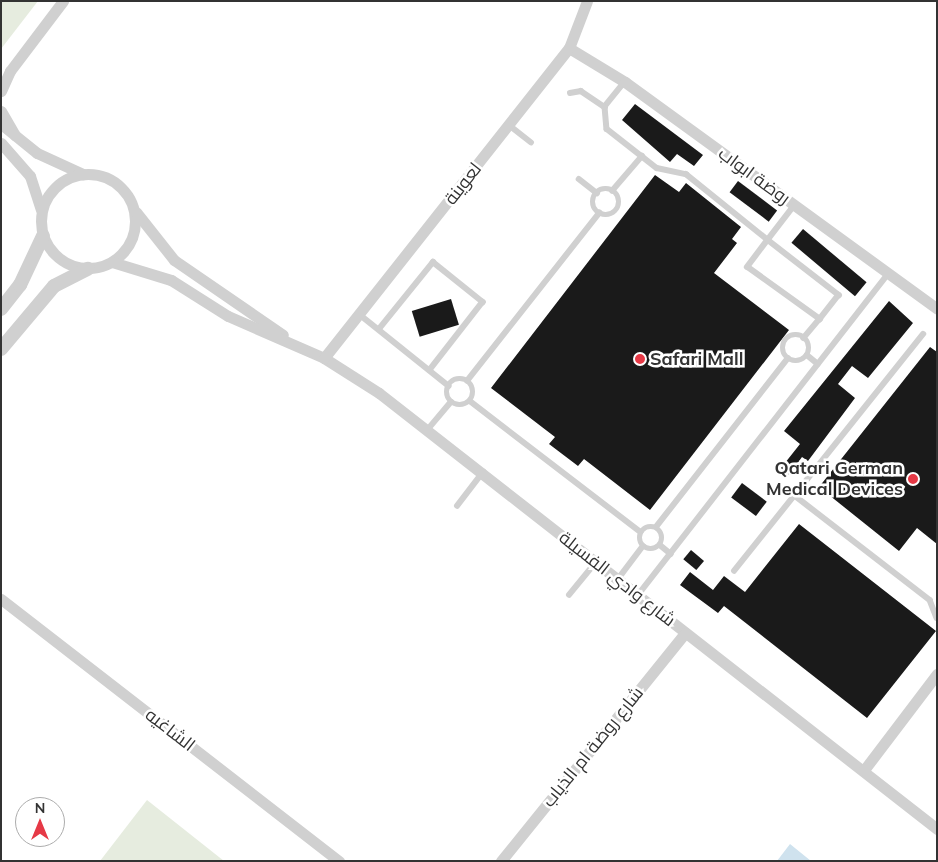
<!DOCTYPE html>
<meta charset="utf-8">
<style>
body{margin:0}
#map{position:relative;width:938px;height:862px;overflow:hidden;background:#fff;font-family:Mulish,Cairo,sans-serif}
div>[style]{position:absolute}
.green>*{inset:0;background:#e6ecdf}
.water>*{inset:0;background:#cfe2ee}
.building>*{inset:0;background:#1a1a1a;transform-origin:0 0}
.service>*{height:5.5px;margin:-2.75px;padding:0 2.75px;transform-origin:2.75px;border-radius:2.75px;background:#d0d0d0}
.service>.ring{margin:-2.75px;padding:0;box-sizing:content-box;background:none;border:5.5px solid #d0d0d0;border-radius:50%}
.minor>*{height:11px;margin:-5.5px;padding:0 5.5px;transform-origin:5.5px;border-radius:5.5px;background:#d0d0d0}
.minor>.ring{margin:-5.5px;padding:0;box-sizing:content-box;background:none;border:11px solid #d0d0d0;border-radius:50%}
.tertiary>*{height:14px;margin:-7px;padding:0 7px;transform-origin:7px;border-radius:7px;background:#d0d0d0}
.dots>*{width:14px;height:14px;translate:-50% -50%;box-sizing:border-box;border:2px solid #fff;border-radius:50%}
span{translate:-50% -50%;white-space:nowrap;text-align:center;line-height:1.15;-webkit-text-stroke:5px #fff;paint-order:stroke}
.street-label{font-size:18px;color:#333}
.poi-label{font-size:18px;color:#333;font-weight:700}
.left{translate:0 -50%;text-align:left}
.right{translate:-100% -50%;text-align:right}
.frame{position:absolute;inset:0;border:2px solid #333;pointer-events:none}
.north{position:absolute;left:15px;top:797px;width:50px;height:50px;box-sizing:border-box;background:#fff;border:1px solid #adadad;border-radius:50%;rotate:0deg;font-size:14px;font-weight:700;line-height:20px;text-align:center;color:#333}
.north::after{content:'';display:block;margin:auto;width:18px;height:22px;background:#e63946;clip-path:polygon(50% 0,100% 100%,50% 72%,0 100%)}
</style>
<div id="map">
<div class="green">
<div style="clip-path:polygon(1px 1px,38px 1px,1px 49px)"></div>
<div style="clip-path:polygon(147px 800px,224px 861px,100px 861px)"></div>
</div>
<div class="water">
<div style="clip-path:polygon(790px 844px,811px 861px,777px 861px)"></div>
</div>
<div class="building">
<div style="clip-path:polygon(635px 104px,703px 155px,694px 166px,677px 154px,670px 162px,622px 120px)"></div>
<div style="clip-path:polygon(655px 175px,679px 192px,686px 183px,741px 227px,732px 239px,737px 243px,714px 273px,789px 330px,650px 510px,584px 459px,578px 466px,549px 444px,555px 437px,491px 388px)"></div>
<div style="left:738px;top:181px;width:49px;height:14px;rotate:37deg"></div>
<div style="left:803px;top:229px;width:83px;height:18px;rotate:40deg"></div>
<div style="left:451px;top:299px;width:27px;height:41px;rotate:73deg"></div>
<div style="clip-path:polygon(889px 301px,913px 323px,868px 378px,852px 366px,838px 384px,855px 398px,808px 461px,802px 457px,789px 475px,781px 468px,800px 444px,784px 431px)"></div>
<div style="clip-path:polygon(930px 347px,937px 352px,937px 544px,917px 528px,899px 551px,819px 487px)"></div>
<div style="left:742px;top:483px;width:31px;height:18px;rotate:37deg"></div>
<div style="clip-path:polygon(799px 524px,936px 631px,867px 718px,724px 606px,718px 613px,680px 585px,690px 572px,713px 590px,724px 576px,745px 592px)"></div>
<div style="left:691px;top:550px;width:17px;height:12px;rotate:40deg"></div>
</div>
<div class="service">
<div style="left:625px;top:82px;width:32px;rotate:129deg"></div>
<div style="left:605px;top:107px;width:22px;rotate:85deg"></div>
<div style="left:607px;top:129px;width:63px;rotate:38deg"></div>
<div style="left:657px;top:168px;width:30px;rotate:12deg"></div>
<div style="left:686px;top:174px;width:105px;rotate:38.8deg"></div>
<div style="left:768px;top:240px;width:34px;rotate:127deg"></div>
<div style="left:748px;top:267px;width:89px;rotate:35.8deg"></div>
<div style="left:820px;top:319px;width:25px;rotate:130deg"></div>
<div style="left:570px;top:93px;width:11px;rotate:-10deg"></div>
<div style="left:581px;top:91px;width:29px;rotate:34deg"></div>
<div style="left:509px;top:125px;width:28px;rotate:38deg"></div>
<div style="left:579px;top:179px;width:23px;rotate:38deg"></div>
<div class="ring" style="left:593px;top:189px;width:20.5px;height:20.5px"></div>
<div style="left:612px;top:191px;width:46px;rotate:-49.4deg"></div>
<div style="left:795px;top:205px;width:44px;rotate:127.6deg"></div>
<div style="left:768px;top:240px;width:90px;rotate:37.8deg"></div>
<div style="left:839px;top:295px;width:31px;rotate:128deg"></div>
<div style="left:359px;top:314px;width:115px;rotate:38.7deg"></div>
<div style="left:379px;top:329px;width:86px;rotate:-51.1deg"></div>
<div style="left:433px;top:262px;width:64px;rotate:38.7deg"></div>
<div style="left:483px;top:302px;width:86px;rotate:127.9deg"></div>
<div class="ring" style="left:783px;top:335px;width:20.5px;height:20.5px"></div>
<div style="left:807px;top:355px;width:14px;rotate:39deg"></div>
<div class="ring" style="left:447px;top:379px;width:20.5px;height:20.5px"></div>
<div style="left:467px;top:381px;width:214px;rotate:-51.8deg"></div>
<div style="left:470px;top:401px;width:215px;rotate:37.5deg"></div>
<div style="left:429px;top:428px;width:34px;rotate:-50deg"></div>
<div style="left:794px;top:495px;width:172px;rotate:37.7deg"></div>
<div style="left:930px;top:600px;width:19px;rotate:69deg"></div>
<div style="left:457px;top:506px;width:43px;rotate:-52.6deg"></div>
<div class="ring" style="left:640px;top:527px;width:16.5px;height:16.5px"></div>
<div style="left:656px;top:527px;width:214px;rotate:-52deg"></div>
<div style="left:660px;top:545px;width:14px;rotate:39deg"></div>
<div style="left:734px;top:571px;width:303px;rotate:-51.4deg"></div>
<div style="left:618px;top:579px;width:41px;rotate:-52.9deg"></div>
<div style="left:569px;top:595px;width:43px;rotate:-50.7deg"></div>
<div style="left:638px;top:595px;width:408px;rotate:-52.1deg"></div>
</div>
<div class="minor">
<div style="left:569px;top:48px;width:66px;rotate:31.3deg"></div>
<div style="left:625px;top:82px;width:386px;rotate:36deg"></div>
<div style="left:1px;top:91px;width:22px;rotate:-66deg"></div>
<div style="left:10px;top:71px;width:88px;rotate:-52.9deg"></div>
<div style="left:1px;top:111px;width:28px;rotate:60deg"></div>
<div style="left:1px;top:124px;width:46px;rotate:38.9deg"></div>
<div style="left:37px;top:153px;width:51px;rotate:24.5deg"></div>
<div style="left:1px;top:143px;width:44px;rotate:48.7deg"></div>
<div style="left:30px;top:176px;width:35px;rotate:72deg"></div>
<div class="ring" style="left:41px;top:174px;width:83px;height:83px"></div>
<div style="left:136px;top:212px;width:61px;rotate:51.6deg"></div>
<div style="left:174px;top:260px;width:132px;rotate:34.5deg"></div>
<div style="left:112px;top:262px;width:62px;rotate:17deg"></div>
<div style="left:171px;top:280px;width:67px;rotate:32.3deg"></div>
<div style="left:228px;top:316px;width:105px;rotate:23.6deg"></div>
<div style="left:324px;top:358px;width:65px;rotate:32.5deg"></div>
<div style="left:379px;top:393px;width:708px;rotate:38deg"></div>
<div style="left:324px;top:358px;width:395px;rotate:-51.7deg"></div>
<div style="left:569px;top:48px;width:50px;rotate:-69deg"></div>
<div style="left:1px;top:599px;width:428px;rotate:37.8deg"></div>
<div style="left:864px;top:770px;width:121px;rotate:-52.8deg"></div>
<div style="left:501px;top:861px;width:293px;rotate:-51.1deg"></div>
</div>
<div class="tertiary">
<div style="left:1px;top:309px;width:31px;rotate:-52deg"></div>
<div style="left:20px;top:285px;width:54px;rotate:-64.9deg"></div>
<div style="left:1px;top:349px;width:82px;rotate:-49.9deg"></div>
<div style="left:54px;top:286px;width:38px;rotate:-27deg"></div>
</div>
<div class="dots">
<div style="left:640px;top:359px;background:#e63946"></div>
<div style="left:913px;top:479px;background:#e63946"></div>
</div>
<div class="street-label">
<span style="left:754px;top:176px;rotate:36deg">روضة ابواب</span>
<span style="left:463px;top:184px;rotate:-52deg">لعوينة</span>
<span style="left:617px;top:579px;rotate:38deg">شارع وادي الفسيلة</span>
<span style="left:170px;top:730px;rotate:38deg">الشاغيه</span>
<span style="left:593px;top:747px;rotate:-51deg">شارع روضة ام الذياب</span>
</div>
<div class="poi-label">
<span class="left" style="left:650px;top:359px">Safari Mall</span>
<span class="right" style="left:903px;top:479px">Qatari German<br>Medical Devices</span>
</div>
<div class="frame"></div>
<div class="north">N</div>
</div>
